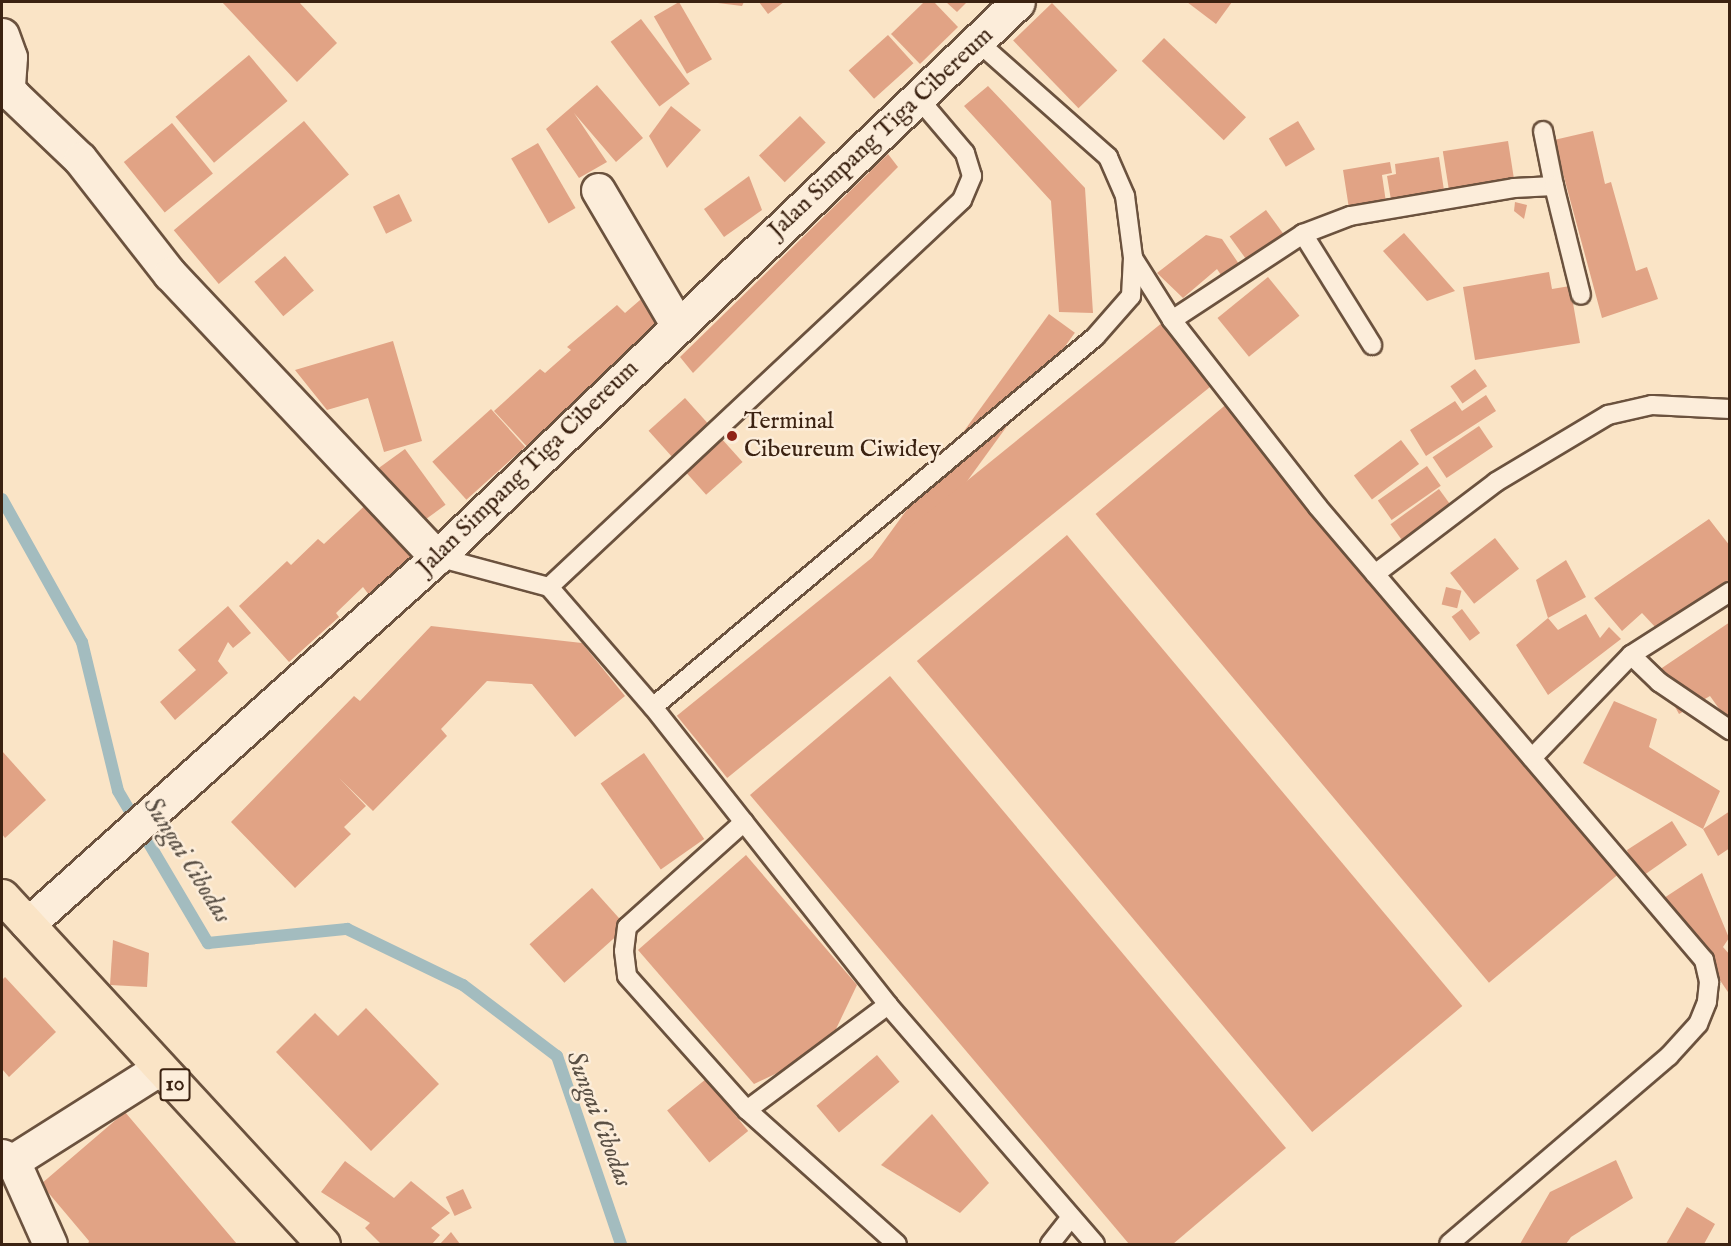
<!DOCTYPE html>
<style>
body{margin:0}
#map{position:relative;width:1731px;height:1246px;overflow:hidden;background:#fae4c6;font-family:"IM FELL English",serif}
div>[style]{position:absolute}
.stream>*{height:12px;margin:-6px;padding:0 6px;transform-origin:6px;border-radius:6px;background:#a3bcbf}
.building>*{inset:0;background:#e1a385;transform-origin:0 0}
.roads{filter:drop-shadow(2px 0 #6b523e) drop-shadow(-2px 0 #6b523e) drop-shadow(0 2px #6b523e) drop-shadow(0 -2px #6b523e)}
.lane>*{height:18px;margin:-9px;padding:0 9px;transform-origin:9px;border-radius:9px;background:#fcedda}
.street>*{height:33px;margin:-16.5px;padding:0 16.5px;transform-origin:16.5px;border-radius:16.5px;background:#fcedda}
.highway>*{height:33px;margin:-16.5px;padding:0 16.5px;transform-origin:16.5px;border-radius:16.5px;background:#fae4c6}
.dots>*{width:16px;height:16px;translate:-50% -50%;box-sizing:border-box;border:3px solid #fcedda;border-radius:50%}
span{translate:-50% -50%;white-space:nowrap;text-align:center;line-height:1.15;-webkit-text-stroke:5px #fcedda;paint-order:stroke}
.shield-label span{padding:2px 4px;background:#fcedda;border:2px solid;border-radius:4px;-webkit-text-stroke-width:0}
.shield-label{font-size:22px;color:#3b2211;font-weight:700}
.street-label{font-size:24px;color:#3b2211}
.poi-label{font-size:24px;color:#3b2211}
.left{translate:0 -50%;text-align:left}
.water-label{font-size:26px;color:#5a5045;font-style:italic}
.frame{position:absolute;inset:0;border:3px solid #3b2211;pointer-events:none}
</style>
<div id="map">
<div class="stream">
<div style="left:2px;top:499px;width:164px;rotate:60.8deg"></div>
<div style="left:82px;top:642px;width:153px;rotate:76.4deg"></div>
<div style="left:118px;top:791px;width:177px;rotate:59.4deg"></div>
<div style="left:208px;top:943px;width:140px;rotate:-5.8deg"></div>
<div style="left:347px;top:929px;width:129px;rotate:25.8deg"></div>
<div style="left:463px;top:985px;width:118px;rotate:37.1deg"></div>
<div style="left:557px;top:1056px;width:199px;rotate:71.2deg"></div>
</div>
<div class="building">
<div style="clip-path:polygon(222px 2px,299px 2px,337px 43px,297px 82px)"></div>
<div style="left:679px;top:2px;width:66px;height:29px;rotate:60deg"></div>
<div style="clip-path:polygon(710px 2px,744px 2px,742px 6px)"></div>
<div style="clip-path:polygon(759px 2px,784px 2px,768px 14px)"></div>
<div style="clip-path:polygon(924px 2px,934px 2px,958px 27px,920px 64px,891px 34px)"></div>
<div style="clip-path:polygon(946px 2px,967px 2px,957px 12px)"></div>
<div style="clip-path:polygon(1187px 2px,1232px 2px,1216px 24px)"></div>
<div style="left:1052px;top:3px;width:94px;height:54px;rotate:46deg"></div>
<div style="left:641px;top:19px;width:81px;height:38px;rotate:53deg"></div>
<div style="left:888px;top:35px;width:38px;height:53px;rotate:48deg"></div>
<div style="left:1164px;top:38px;width:114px;height:32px;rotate:44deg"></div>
<div style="left:249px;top:55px;width:60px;height:96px;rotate:50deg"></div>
<div style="clip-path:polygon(597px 85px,643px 138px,616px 162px,574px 113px,607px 162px,579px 178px,546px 129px)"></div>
<div style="clip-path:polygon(988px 86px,1085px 188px,1093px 313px,1059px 312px,1051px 201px,964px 106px)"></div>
<div style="clip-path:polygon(671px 106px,701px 130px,667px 168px,649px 136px)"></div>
<div style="left:800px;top:116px;width:37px;height:57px;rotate:46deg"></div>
<div style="left:304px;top:121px;width:70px;height:170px;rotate:50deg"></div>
<div style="left:1298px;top:121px;width:33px;height:34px;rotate:59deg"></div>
<div style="left:172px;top:123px;width:65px;height:62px;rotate:51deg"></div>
<div style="clip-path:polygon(1593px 131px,1605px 184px,1611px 182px,1636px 271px,1647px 267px,1658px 299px,1602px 318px,1554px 140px)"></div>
<div style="left:1508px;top:141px;width:45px;height:66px;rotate:81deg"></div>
<div style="left:538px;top:143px;width:75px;height:31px;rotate:60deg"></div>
<div style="clip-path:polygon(888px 154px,898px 167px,693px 373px,680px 357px)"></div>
<div style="clip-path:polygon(1439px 157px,1445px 197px,1392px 206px,1387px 176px,1396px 174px,1395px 164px)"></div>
<div style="clip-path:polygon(1390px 162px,1392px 173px,1382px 175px,1387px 209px,1350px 215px,1343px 170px)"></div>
<div style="clip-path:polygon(749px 176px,762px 210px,724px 237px,704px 209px)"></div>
<div style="left:399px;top:194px;width:30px;height:29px;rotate:64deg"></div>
<div style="clip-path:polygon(1515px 202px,1527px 205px,1524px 219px,1514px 211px)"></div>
<div style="left:1266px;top:210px;width:31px;height:45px;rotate:54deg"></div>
<div style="clip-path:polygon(1404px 233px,1455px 291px,1427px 301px,1383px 251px)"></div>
<div style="clip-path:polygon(1206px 235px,1222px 239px,1241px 267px,1223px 278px,1217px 269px,1183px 298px,1157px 273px)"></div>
<div style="left:285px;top:256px;width:45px;height:40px;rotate:50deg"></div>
<div style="clip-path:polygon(1549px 272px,1552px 289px,1570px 286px,1580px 343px,1475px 360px,1463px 287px)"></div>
<div style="left:1268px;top:277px;width:50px;height:65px;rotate:51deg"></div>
<div style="clip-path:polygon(647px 294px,671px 321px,532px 452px,494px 411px,540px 369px,545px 373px,571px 350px,567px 347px,617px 305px,625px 313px)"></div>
<div style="left:1049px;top:314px;width:32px;height:401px;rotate:36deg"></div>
<div style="left:1168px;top:318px;width:80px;height:632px;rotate:51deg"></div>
<div style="clip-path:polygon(393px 341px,422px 441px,384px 452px,368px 398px,327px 410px,295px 370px)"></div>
<div style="left:1475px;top:369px;width:21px;height:30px;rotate:55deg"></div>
<div style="clip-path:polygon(1486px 395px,1496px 411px,1426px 456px,1410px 430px,1455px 401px,1462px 411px)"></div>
<div style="left:1235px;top:397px;width:612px;height:182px;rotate:50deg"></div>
<div style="left:685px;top:398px;width:86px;height:49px;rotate:48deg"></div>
<div style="left:491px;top:409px;width:51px;height:79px;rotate:48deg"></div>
<div style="left:1479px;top:426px;width:25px;height:56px;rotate:56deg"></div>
<div style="left:1401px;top:440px;width:30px;height:59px;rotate:53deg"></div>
<div style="left:405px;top:449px;width:69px;height:32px;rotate:54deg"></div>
<div style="left:1427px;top:466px;width:24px;height:60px;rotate:55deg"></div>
<div style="left:1439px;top:489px;width:26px;height:60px;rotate:54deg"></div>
<div style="clip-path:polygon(373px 498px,420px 548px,369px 595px,363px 587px,336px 613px,339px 617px,289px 662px,239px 606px,287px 561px,291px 565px,318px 539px,324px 544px)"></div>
<div style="clip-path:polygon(1709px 519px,1730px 546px,1730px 580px,1657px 629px,1642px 613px,1622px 631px,1594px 598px)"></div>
<div style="left:1067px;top:535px;width:615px;height:196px;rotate:50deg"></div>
<div style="left:1495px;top:538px;width:39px;height:57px;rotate:52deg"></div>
<div style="clip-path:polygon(1566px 560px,1586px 597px,1548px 618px,1536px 580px)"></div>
<div style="left:1446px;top:587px;width:16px;height:18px;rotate:14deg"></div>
<div style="clip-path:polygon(228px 606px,251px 633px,233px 648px,228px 642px,218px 661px,228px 673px,175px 720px,160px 702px,196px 670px,178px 650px)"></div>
<div style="left:1462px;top:609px;width:30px;height:13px;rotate:53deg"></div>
<div style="clip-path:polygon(1586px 614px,1600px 638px,1609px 627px,1621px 639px,1548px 695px,1516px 645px,1548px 618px,1558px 630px)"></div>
<div style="clip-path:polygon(1730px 622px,1730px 724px,1710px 696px,1679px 714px,1656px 672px)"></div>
<div style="clip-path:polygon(431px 626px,582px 643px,625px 696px,575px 737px,532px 684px,487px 681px,441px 729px,447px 736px,373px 811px,339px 778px,366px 806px,344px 827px,351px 834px,295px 888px,231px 822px,354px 696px,360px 701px)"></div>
<div style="clip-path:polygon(890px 676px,1286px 1148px,1173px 1244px,1129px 1244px,750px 795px)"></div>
<div style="clip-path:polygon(1614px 701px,1657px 719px,1649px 747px,1720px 791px,1703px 829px,1583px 763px)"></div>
<div style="clip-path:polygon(2px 751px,46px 800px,5px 838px,2px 834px)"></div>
<div style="left:644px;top:753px;width:105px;height:53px;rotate:55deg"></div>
<div style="clip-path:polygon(1730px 811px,1730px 848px,1718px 856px,1703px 829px)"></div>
<div style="clip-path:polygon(1672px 821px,1687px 845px,1637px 880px,1627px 850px)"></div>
<div style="clip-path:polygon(746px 855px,857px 985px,826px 1050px,754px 1084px,638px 950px)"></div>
<div style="clip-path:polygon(1702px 873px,1729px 938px,1723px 947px,1730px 955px,1730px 995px,1664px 898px)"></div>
<div style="left:592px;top:888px;width:52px;height:84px;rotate:48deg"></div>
<div style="clip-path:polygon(113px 940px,149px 953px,147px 987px,110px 985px)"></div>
<div style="clip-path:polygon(5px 977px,56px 1032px,9px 1077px,2px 1069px,2px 980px)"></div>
<div style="clip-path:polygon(366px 1008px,439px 1084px,371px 1151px,276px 1052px,315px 1013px,338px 1036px)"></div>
<div style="left:877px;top:1055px;width:35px;height:79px;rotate:50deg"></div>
<div style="left:706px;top:1079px;width:67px;height:50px;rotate:51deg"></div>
<div style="clip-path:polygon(125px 1112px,237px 1244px,88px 1244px,89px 1241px,41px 1184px)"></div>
<div style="clip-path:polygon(932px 1114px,989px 1183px,960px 1213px,881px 1165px)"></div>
<div style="clip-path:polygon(1616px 1160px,1633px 1198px,1571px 1237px,1566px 1244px,1520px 1244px,1550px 1192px)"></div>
<div style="clip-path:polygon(345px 1161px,394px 1198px,411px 1181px,450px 1213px,431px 1228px,440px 1235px,432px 1244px,381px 1244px,365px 1228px,370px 1223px,321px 1192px)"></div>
<div style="left:463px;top:1189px;width:21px;height:19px;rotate:65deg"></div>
<div style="clip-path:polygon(1687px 1207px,1715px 1224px,1704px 1244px,1666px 1244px)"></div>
<div style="clip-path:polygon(451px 1232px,460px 1244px,440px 1244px)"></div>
</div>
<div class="roads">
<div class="lane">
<div style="left:978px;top:42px;width:174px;rotate:41.5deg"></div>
<div style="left:1108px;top:157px;width:43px;rotate:66.4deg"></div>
<div style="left:1125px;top:196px;width:63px;rotate:82.6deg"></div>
<div style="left:1133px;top:258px;width:38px;rotate:93deg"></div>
<div style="left:1131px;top:296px;width:55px;rotate:131.3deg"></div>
<div style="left:1095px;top:337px;width:576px;rotate:140.07deg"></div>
<div style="left:653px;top:707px;width:380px;rotate:51.7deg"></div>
<div style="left:888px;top:1005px;width:316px;rotate:49.1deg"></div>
<div style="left:1543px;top:131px;width:56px;rotate:78.7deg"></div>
<div style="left:1303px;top:234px;width:131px;rotate:58.1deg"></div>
<div style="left:1133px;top:258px;width:73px;rotate:57.8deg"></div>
<div style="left:1172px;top:320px;width:237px;rotate:52deg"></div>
<div style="left:1318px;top:507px;width:595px;rotate:49.57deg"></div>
<div style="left:1704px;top:960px;width:23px;rotate:77deg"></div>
<div style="left:1709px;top:982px;width:20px;rotate:96deg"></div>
<div style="left:1707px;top:1002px;width:24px;rotate:112deg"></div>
<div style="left:1698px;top:1024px;width:43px;rotate:132.2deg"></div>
<div style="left:1669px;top:1056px;width:289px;rotate:139.5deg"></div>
<div style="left:1172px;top:320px;width:157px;rotate:-33.3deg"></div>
<div style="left:1303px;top:234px;width:50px;rotate:-21deg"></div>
<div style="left:1350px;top:216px;width:166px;rotate:-9.7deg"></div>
<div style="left:1514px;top:188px;width:40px;rotate:-2.9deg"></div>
<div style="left:1554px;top:186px;width:112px;rotate:76.1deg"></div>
<div style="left:437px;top:557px;width:116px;rotate:15deg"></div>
<div style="left:549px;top:587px;width:159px;rotate:49.1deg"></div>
<div style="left:1375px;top:574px;width:152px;rotate:-37.2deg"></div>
<div style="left:1496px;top:482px;width:131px;rotate:-30.9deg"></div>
<div style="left:1608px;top:415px;width:45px;rotate:-12.8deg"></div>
<div style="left:1652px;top:405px;width:78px;rotate:2.9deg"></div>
<div style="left:549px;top:587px;width:566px;rotate:-43.14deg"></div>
<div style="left:962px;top:200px;width:26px;rotate:-67deg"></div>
<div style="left:972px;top:176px;width:24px;rotate:-107deg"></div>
<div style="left:965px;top:153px;width:71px;rotate:-130.4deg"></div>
<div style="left:1631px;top:655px;width:117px;rotate:-32.5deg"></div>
<div style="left:1532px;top:758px;width:143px;rotate:-46.1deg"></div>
<div style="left:1631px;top:655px;width:39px;rotate:44deg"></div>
<div style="left:1659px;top:682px;width:86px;rotate:34.1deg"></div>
<div style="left:744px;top:822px;width:157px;rotate:138.1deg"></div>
<div style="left:627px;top:927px;width:24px;rotate:97deg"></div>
<div style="left:624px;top:951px;width:25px;rotate:83deg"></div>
<div style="left:627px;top:976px;width:180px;rotate:48.2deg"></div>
<div style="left:747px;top:1110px;width:176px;rotate:-36.7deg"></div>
<div style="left:747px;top:1110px;width:201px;rotate:41.8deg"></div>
<div style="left:1050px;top:1244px;width:34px;rotate:-52deg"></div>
</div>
<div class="street">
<div style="left:2px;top:35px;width:23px;rotate:70deg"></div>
<div style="left:10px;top:57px;width:32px;rotate:94deg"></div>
<div style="left:8px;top:89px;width:9px;rotate:49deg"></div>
<div style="left:14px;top:96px;width:91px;rotate:43.7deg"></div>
<div style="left:80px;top:159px;width:146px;rotate:52deg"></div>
<div style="left:170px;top:274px;width:389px;rotate:46.7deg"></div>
<div style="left:598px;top:190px;width:156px;rotate:59.5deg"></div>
<div style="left:28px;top:924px;width:550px;rotate:-41.9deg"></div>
<div style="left:437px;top:557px;width:803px;rotate:-43.69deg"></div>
<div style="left:2px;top:1156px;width:12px;rotate:24deg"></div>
<div style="left:13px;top:1161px;width:174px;rotate:-32.3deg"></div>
<div style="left:13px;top:1161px;width:91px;rotate:66deg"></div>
</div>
<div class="highway">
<div style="left:2px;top:896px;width:473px;rotate:47.3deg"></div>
</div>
</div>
<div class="dots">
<div style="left:732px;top:436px;background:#8f2418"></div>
</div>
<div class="shield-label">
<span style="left:175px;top:1085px">10</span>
</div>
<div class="street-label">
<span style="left:881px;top:133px;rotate:-43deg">Jalan Simpang Tiga Cibereum</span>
<span style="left:528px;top:468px;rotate:-44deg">Jalan Simpang Tiga Cibereum</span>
</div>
<div class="poi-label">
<span class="left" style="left:744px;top:436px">Terminal<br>Cibeureum Ciwidey</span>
</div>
<div class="water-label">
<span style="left:187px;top:860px;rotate:58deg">Sungai Cibodas</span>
<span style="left:599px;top:1119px;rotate:69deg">Sungai Cibodas</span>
</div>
<div class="frame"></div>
</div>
